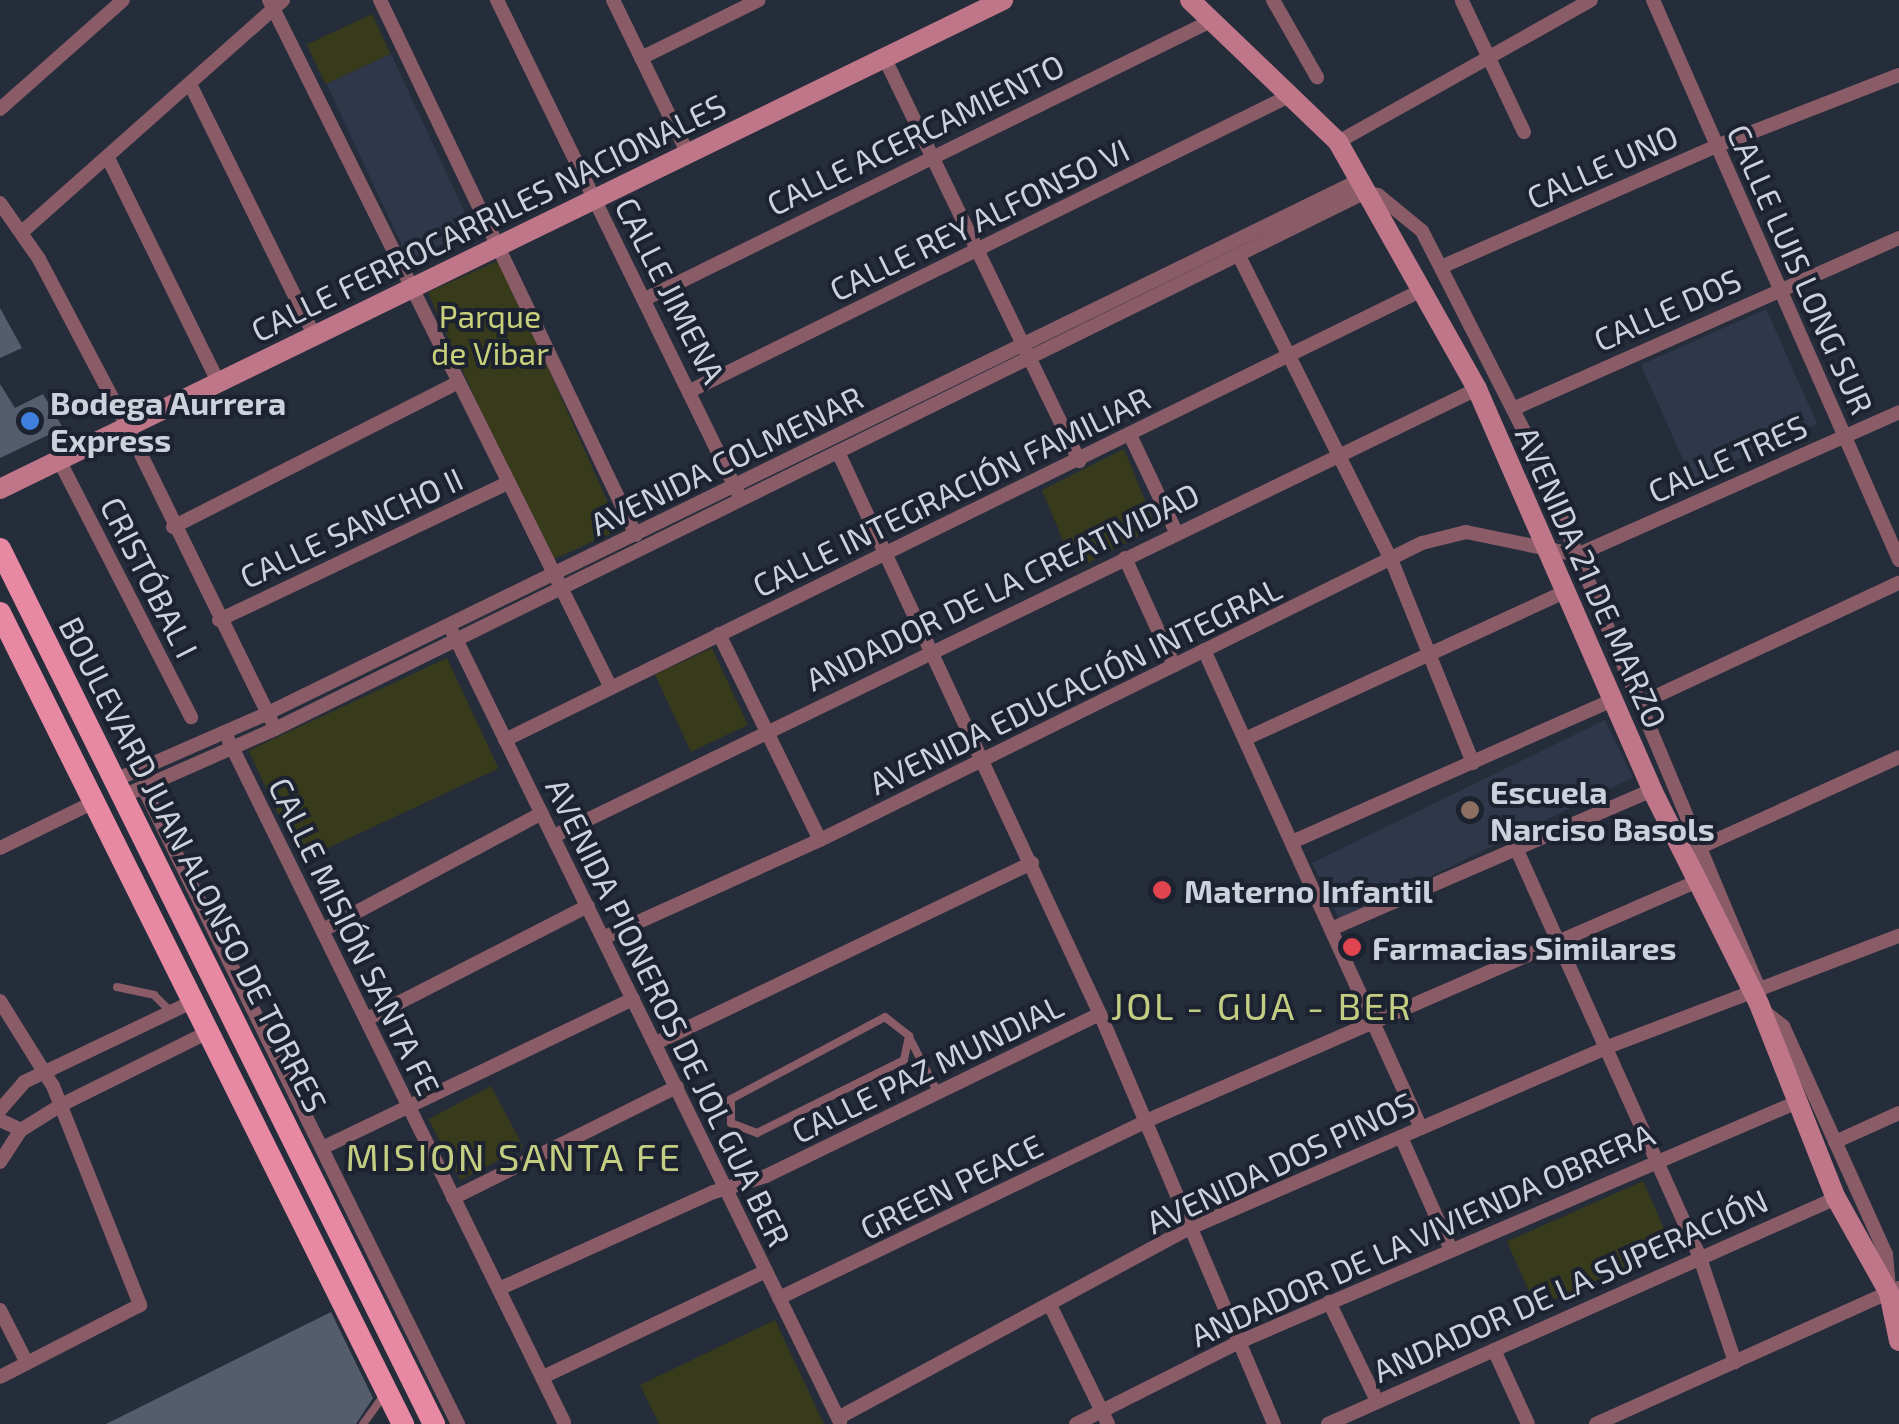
<!DOCTYPE html>
<meta charset="utf-8">
<style>
body{margin:0}
#map{position:relative;width:1899px;height:1424px;overflow:hidden;background:#252c3a;font-family:"Exo 2",sans-serif}
div>[style]{position:absolute}
.built>*{inset:0;background:#2f374a;transform-origin:0 0}
.green>*{inset:0;background:#383a1c;transform-origin:0 0}
.building>*{inset:0;background:#555c6c}
.lane>*{height:8px;margin:-4px;padding:0 4px;transform-origin:4px;border-radius:4px;background:#8a5c68}
.street>*{height:14px;margin:-7px;padding:0 7px;transform-origin:7px;border-radius:7px;background:#8a5c68}
.secondary>*{height:20px;margin:-10px;padding:0 10px;transform-origin:10px;border-radius:10px;background:#bf7689}
.primary>*{height:22px;margin:-11px;padding:0 11px;transform-origin:11px;border-radius:11px;background:#e789a3}
.dots>*{width:28px;height:28px;translate:-50% -50%;box-sizing:border-box;border:5px solid #1c222f;border-radius:50%}
span{translate:-50% -50%;white-space:nowrap;text-align:center;line-height:1.15;-webkit-text-stroke:8px #1c222f;paint-order:stroke}
.street-label{font-size:32px;color:#cdd1db}
.park-label{font-size:32px;color:#c8d07b}
.poi-label{font-size:32px;color:#cdd1db;font-weight:700}
.left{translate:0 -50%;text-align:left}
.quarter-label{font-size:38px;color:#c3ce82;letter-spacing:2.5px}
</style>
<div id="map">
<div class="built">
<div style="left:391px;top:54px;width:194px;height:71px;rotate:65deg"></div>
<div style="left:1766px;top:309px;width:126px;height:137px;rotate:66deg"></div>
<div style="left:1605px;top:720px;width:64px;height:326px;rotate:64deg"></div>
</div>
<div class="green">
<div style="left:372px;top:14px;width:44px;height:72px;rotate:65deg"></div>
<div style="left:500px;top:260px;width:295px;height:79px;rotate:66deg"></div>
<div style="clip-path:polygon(1124px 449px,1156px 527px,1075px 570px,1042px 490px)"></div>
<div style="left:712px;top:648px;width:85px;height:63px;rotate:65deg"></div>
<div style="left:447px;top:658px;width:122px;height:219px;rotate:65deg"></div>
<div style="left:491px;top:1086px;width:69px;height:71px;rotate:62deg"></div>
<div style="left:1643px;top:1181px;width:72px;height:149px;rotate:66deg"></div>
<div style="clip-path:polygon(775px 1320px,824px 1424px,659px 1424px,640px 1385px)"></div>
</div>
<div class="building">
<div style="clip-path:polygon(0 308px,22px 348px,0 358px)"></div>
<div style="clip-path:polygon(0 384px,15px 408px,43px 394px,63px 428px,0 458px)"></div>
<div style="clip-path:polygon(331px 1312px,373px 1398px,356px 1424px,106px 1424px)"></div>
</div>
<div class="lane">
<div style="left:117px;top:987px;width:38px;rotate:12deg"></div>
<div style="left:154px;top:995px;width:25px;rotate:45deg"></div>
<div style="left:885px;top:1017px;width:31px;rotate:38deg"></div>
<div style="left:909px;top:1036px;width:25px;rotate:102deg"></div>
<div style="left:904px;top:1060px;width:164px;rotate:153.6deg"></div>
<div style="left:757px;top:1133px;width:28px;rotate:-159deg"></div>
<div style="left:731px;top:1123px;width:24px;rotate:-90deg"></div>
<div style="left:731px;top:1099px;width:174px;rotate:-28deg"></div>
<div style="left:910px;top:1039px;width:61px;rotate:62.6deg"></div>
<div style="left:363px;top:1424px;width:37px;rotate:-54deg"></div>
</div>
<div class="street">
<div style="left:269px;top:0;width:768px;rotate:63.57deg"></div>
<div style="left:380px;top:0;width:593px;rotate:64.43deg"></div>
<div style="left:497px;top:0;width:549px;rotate:63.95deg"></div>
<div style="left:613px;top:0;width:169px;rotate:64deg"></div>
<div style="left:1273px;top:0;width:89px;rotate:60.3deg"></div>
<div style="left:1653px;top:0;width:612px;rotate:66.28deg"></div>
<div style="left:1462px;top:1px;width:145px;rotate:64.7deg"></div>
<div style="left:884px;top:57px;width:449px;rotate:64.2deg"></div>
<div style="left:641px;top:58px;width:131px;rotate:-26.2deg"></div>
<div style="left:190px;top:84px;width:280px;rotate:63.7deg"></div>
<div style="left:0;top:109px;width:164px;rotate:-41.5deg"></div>
<div style="left:1338px;top:142px;width:290px;rotate:-29.3deg"></div>
<div style="left:108px;top:158px;width:252px;rotate:63.8deg"></div>
<div style="left:0;top:203px;width:68px;rotate:55.1deg"></div>
<div style="left:39px;top:259px;width:193px;rotate:62.2deg"></div>
<div style="left:129px;top:430px;width:323px;rotate:63.9deg"></div>
<div style="left:22px;top:232px;width:349px;rotate:-41.6deg"></div>
<div style="left:1239px;top:256px;width:339px;rotate:63.4deg"></div>
<div style="left:1391px;top:559px;width:220px;rotate:68.1deg"></div>
<div style="left:1441px;top:267px;width:300px;rotate:-23.7deg"></div>
<div style="left:1716px;top:146px;width:196px;rotate:-21.2deg"></div>
<div style="left:645px;top:299px;width:631px;rotate:-26.16deg"></div>
<div style="left:692px;top:390px;width:665px;rotate:-26.22deg"></div>
<div style="left:1513px;top:409px;width:422px;rotate:-23.9deg"></div>
<div style="left:1130px;top:435px;width:107px;rotate:64.6deg"></div>
<div style="left:838px;top:452px;width:620px;rotate:65.01deg"></div>
<div style="left:1100px;top:1014px;width:445px;rotate:67deg"></div>
<div style="left:60px;top:462px;width:287px;rotate:62.8deg"></div>
<div style="left:173px;top:527px;width:318px;rotate:-26.9deg"></div>
<div style="left:1125px;top:558px;width:118px;rotate:65.4deg"></div>
<div style="left:219px;top:620px;width:318px;rotate:-25.4deg"></div>
<div style="left:453px;top:633px;width:879px;rotate:63.87deg"></div>
<div style="left:719px;top:634px;width:229px;rotate:63.9deg"></div>
<div style="left:1204px;top:650px;width:525px;rotate:65.58deg"></div>
<div style="left:1639px;top:704px;width:287px;rotate:-25deg"></div>
<div style="left:1247px;top:738px;width:352px;rotate:-24.7deg"></div>
<div style="left:505px;top:740px;width:1021px;rotate:-26.14deg"></div>
<div style="left:229px;top:741px;width:759px;rotate:63.81deg"></div>
<div style="left:115px;top:780px;width:167px;rotate:-23.6deg"></div>
<div style="left:268px;top:713px;width:1213px;rotate:-26.02deg"></div>
<div style="left:143px;top:787px;width:711px;rotate:63.69deg"></div>
<div style="left:123px;top:796px;width:166px;rotate:-23.8deg"></div>
<div style="left:275px;top:729px;width:1214px;rotate:-26.21deg"></div>
<div style="left:1364px;top:193px;width:14px;rotate:8deg"></div>
<div style="left:1378px;top:195px;width:57px;rotate:39.3deg"></div>
<div style="left:1422px;top:231px;width:245px;rotate:63deg"></div>
<div style="left:1533px;top:449px;width:588px;rotate:67.28deg"></div>
<div style="left:554px;top:836px;width:1026px;rotate:-25.84deg"></div>
<div style="left:1292px;top:842px;width:351px;rotate:-23.9deg"></div>
<div style="left:1703px;top:846px;width:215px;rotate:-24.4deg"></div>
<div style="left:0;top:848px;width:107px;rotate:-26.1deg"></div>
<div style="left:1516px;top:848px;width:449px;rotate:65.8deg"></div>
<div style="left:1700px;top:1258px;width:110px;rotate:71.4deg"></div>
<div style="left:1331px;top:929px;width:350px;rotate:-23.4deg"></div>
<div style="left:323px;top:930px;width:248px;rotate:-28.1deg"></div>
<div style="left:605px;top:937px;width:236px;rotate:-24.3deg"></div>
<div style="left:820px;top:840px;width:671px;rotate:-26.26deg"></div>
<div style="left:1422px;top:543px;width:45px;rotate:-14deg"></div>
<div style="left:1466px;top:532px;width:113px;rotate:11.7deg"></div>
<div style="left:1577px;top:555px;width:352px;rotate:-23.9deg"></div>
<div style="left:0;top:1001px;width:100px;rotate:58.1deg"></div>
<div style="left:53px;top:1086px;width:236px;rotate:68.3deg"></div>
<div style="left:140px;top:1305px;width:157px;rotate:152.8deg"></div>
<div style="left:1761px;top:1009px;width:28px;rotate:38deg"></div>
<div style="left:1783px;top:1026px;width:250px;rotate:65.7deg"></div>
<div style="left:1886px;top:1254px;width:38px;rotate:85deg"></div>
<div style="left:367px;top:1019px;width:248px;rotate:-27.1deg"></div>
<div style="left:656px;top:1043px;width:417px;rotate:-25.6deg"></div>
<div style="left:0;top:1110px;width:37px;rotate:-49deg"></div>
<div style="left:24px;top:1082px;width:191px;rotate:-25.5deg"></div>
<div style="left:0;top:1120px;width:23px;rotate:25deg"></div>
<div style="left:1401px;top:1137px;width:124px;rotate:66.1deg"></div>
<div style="left:1835px;top:1142px;width:70px;rotate:-24.4deg"></div>
<div style="left:322px;top:1148px;width:345px;rotate:-25.6deg"></div>
<div style="left:0;top:1162px;width:38px;rotate:-57deg"></div>
<div style="left:21px;top:1130px;width:47px;rotate:-32deg"></div>
<div style="left:61px;top:1105px;width:166px;rotate:-26.4deg"></div>
<div style="left:453px;top:1198px;width:250px;rotate:-26.4deg"></div>
<div style="left:501px;top:1288px;width:234px;rotate:-24.3deg"></div>
<div style="left:714px;top:1192px;width:54px;rotate:-17.1deg"></div>
<div style="left:766px;top:1176px;width:371px;rotate:-25.9deg"></div>
<div style="left:779px;top:1298px;width:407px;rotate:-25.7deg"></div>
<div style="left:1146px;top:1121px;width:602px;rotate:-23.5deg"></div>
<div style="left:1329px;top:1302px;width:110px;rotate:64.1deg"></div>
<div style="left:1051px;top:1307px;width:130px;rotate:64deg"></div>
<div style="left:0;top:1310px;width:59px;rotate:63deg"></div>
<div style="left:1494px;top:1350px;width:81px;rotate:65.3deg"></div>
<div style="left:543px;top:1377px;width:247px;rotate:-25.4deg"></div>
<div style="left:838px;top:1418px;width:400px;rotate:-28.4deg"></div>
<div style="left:1190px;top:1228px;width:452px;rotate:-23.4deg"></div>
<div style="left:1605px;top:1048px;width:315px;rotate:-20.9deg"></div>
<div style="left:1076px;top:1424px;width:182px;rotate:-26.7deg"></div>
<div style="left:1239px;top:1342px;width:605px;rotate:-23.26deg"></div>
<div style="left:1328px;top:1424px;width:556px;rotate:-23.98deg"></div>
<div style="left:1596px;top:1424px;width:332px;rotate:-24.2deg"></div>
</div>
<div class="secondary">
<div style="left:1190px;top:0;width:205px;rotate:43.8deg"></div>
<div style="left:1338px;top:142px;width:283px;rotate:60.6deg"></div>
<div style="left:1477px;top:389px;width:438px;rotate:66.4deg"></div>
<div style="left:1652px;top:790px;width:239px;rotate:63.4deg"></div>
<div style="left:1759px;top:1004px;width:209px;rotate:68.4deg"></div>
<div style="left:1836px;top:1198px;width:109px;rotate:60.8deg"></div>
<div style="left:1889px;top:1293px;width:49px;rotate:78.2deg"></div>
<div style="left:0;top:489px;width:1116px;rotate:-25.99deg"></div>
</div>
<div class="primary">
<div style="left:0;top:549px;width:977px;rotate:63.62deg"></div>
<div style="left:0;top:613px;width:906px;rotate:63.58deg"></div>
</div>
<div class="dots">
<div style="left:30px;top:421px;background:#3f7fe0"></div>
<div style="left:1470px;top:810px;background:#8d6e63"></div>
<div style="left:1162px;top:890px;background:#e0444e"></div>
<div style="left:1352px;top:947px;background:#e0444e"></div>
</div>
<div class="street-label">
<span style="left:915px;top:134px;rotate:-26deg">CALLE ACERCAMIENTO</span>
<span style="left:1602px;top:166px;rotate:-24deg">CALLE UNO</span>
<span style="left:488px;top:217px;rotate:-26deg">CALLE FERROCARRILES NACIONALES</span>
<span style="left:979px;top:219px;rotate:-26deg">CALLE REY ALFONSO VI</span>
<span style="left:1801px;top:269px;rotate:66deg">CALLE LUIS LONG SUR</span>
<span style="left:671px;top:290px;rotate:63deg">CALLE JIMENA</span>
<span style="left:1667px;top:309px;rotate:-24deg">CALLE DOS</span>
<span style="left:1727px;top:458px;rotate:-24deg">CALLE TRES</span>
<span style="left:726px;top:460px;rotate:-26deg">AVENIDA COLMENAR</span>
<span style="left:951px;top:491px;rotate:-26deg">CALLE INTEGRACIÓN FAMILIAR</span>
<span style="left:351px;top:527px;rotate:-25deg">CALLE SANCHO II</span>
<span style="left:150px;top:577px;rotate:63deg">CRISTÓBAL I</span>
<span style="left:1592px;top:577px;rotate:66deg">AVENIDA 21 DE MARZO</span>
<span style="left:1002px;top:586px;rotate:-26deg">ANDADOR DE LA CREATIVIDAD</span>
<span style="left:1075px;top:685px;rotate:-26deg">AVENIDA EDUCACIÓN INTEGRAL</span>
<span style="left:194px;top:864px;rotate:63deg">BOULEVARD JUAN ALONSO DE TORRES</span>
<span style="left:355px;top:936px;rotate:64deg">CALLE MISIÓN SANTA FE</span>
<span style="left:669px;top:1012px;rotate:64deg">AVENIDA PIONEROS DE JOL GUA BER</span>
<span style="left:927px;top:1068px;rotate:-26deg">CALLE PAZ MUNDIAL</span>
<span style="left:1280px;top:1162px;rotate:-25deg">AVENIDA DOS PINOS</span>
<span style="left:951px;top:1186px;rotate:-26deg">GREEN PEACE</span>
<span style="left:1422px;top:1234px;rotate:-24deg">ANDADOR DE LA VIVIENDA OBRERA</span>
<span style="left:1570px;top:1285px;rotate:-24deg">ANDADOR DE LA SUPERACIÓN</span>
</div>
<div class="park-label">
<span style="left:490px;top:334px">Parque<br>de Vibar</span>
</div>
<div class="poi-label">
<span class="left" style="left:50px;top:421px">Bodega Aurrera<br>Express</span>
<span class="left" style="left:1490px;top:810px">Escuela<br>Narciso Basols</span>
<span class="left" style="left:1184px;top:890px">Materno Infantil</span>
<span class="left" style="left:1372px;top:947px">Farmacias Similares</span>
</div>
<div class="quarter-label">
<span style="left:1262px;top:1006px">JOL - GUA - BER</span>
<span style="left:514px;top:1157px">MISION SANTA FE</span>
</div>
</div>
